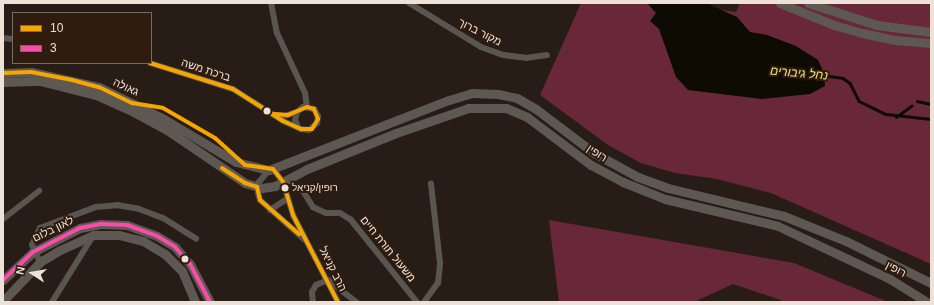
<!DOCTYPE html>
<meta charset="utf-8">
<style>
body{margin:0}
#map{position:relative;width:934px;height:305px;overflow:hidden;background:#271d16;font-family:Arial,Heebo,sans-serif}
div>[style]{position:absolute}
.forest>*{inset:0;background:#68283a}
.water>*{inset:0;background:#0d0b02}
.stream>*{height:2.5px;margin:-1.25px;padding:0 1.25px;transform-origin:1.25px;border-radius:1.25px;background:#0d0b02}
.street>*{height:6px;margin:-3px;padding:0 3px;transform-origin:3px;border-radius:3px;background:#595652}
.secondary>*{height:9px;margin:-4.5px;padding:0 4.5px;transform-origin:4.5px;border-radius:4.5px;background:#5d5852}
.bus-1>*{height:4px;margin:-2px;padding:0 2px;transform-origin:2px;border-radius:2px;background:#f7a600}
.bus-2>*{height:4px;margin:-2px;padding:0 2px;transform-origin:2px;border-radius:2px;background:#f54da8}
.dots>*{width:11px;height:11px;translate:-50% -50%;box-sizing:border-box;border:2px solid #2f1c0e;border-radius:50%}
span{translate:-50% -50%;white-space:nowrap;text-align:center;line-height:1.15;-webkit-text-stroke:4px #2f1c0e;paint-order:stroke}
.bus-label{font-size:10px;color:#eee1d8}
.left{translate:0 -50%;text-align:left}
.street-label{font-size:11px;color:#eee1d8}
.water-label{font-size:12px;color:#ebe879;font-style:italic}
.frame{position:absolute;inset:0;border:4px solid #eee1d8;pointer-events:none}
.legend{position:absolute;left:12px;top:12px;width:140px;height:52px;box-sizing:border-box;background:#2f1c0e;border:1px solid #7b6b5f;margin:0;padding:5px 7px;list-style:none;font-size:12px;color:#eee1d8}
.legend li{display:flex;align-items:center;gap:8px;height:20px}
.legend b{width:20px;border:1px solid #7b6b5f}
.north{position:absolute;left:12px;top:253px;width:40px;height:40px;-webkit-text-stroke:3px #2f1c0e;paint-order:stroke;rotate:282deg;font-size:11px;font-weight:700;line-height:16px;text-align:center;color:#eee1d8}
.north::after{content:'';display:block;margin:auto;width:14px;height:18px;background:#eee1d8;clip-path:polygon(50% 0,100% 100%,50% 72%,0 100%)}
</style>
<div id="map">
<div class="forest">
<div style="clip-path:polygon(581px 3px,675px 3px,736px 12px,740px 3px,931px 3px,931px 264px,771px 193px,717px 179px,675px 173px,641px 163px,608px 145px,540px 95px)"></div>
<div style="clip-path:polygon(549px 220px,794px 263px,888px 302px,786px 302px,733px 284px,694px 302px,559px 302px)"></div>
</div>
<div class="water">
<div style="clip-path:polygon(647px 3px,706px 3px,737px 17px,750px 32px,767px 35px,796px 46px,818px 60px,824px 73px,825px 86px,810px 94px,762px 99px,688px 90px,676px 77px,659px 29px,650px 21px,656px 13px)"></div>
</div>
<div class="stream">
<div style="left:822px;top:75px;width:21px;rotate:8deg"></div>
<div style="left:843px;top:78px;width:9px;rotate:36deg"></div>
<div style="left:850px;top:83px;width:20px;rotate:63deg"></div>
<div style="left:859px;top:101px;width:30px;rotate:26deg"></div>
<div style="left:886px;top:114px;width:45px;rotate:6.3deg"></div>
<div style="left:917px;top:101px;width:14px;rotate:12deg"></div>
<div style="left:896px;top:117px;width:19px;rotate:-36deg"></div>
</div>
<div class="street">
<div style="left:271px;top:3px;width:31px;rotate:79deg"></div>
<div style="left:277px;top:33px;width:66px;rotate:65deg"></div>
<div style="left:305px;top:93px;width:14px;rotate:82deg"></div>
<div style="left:409px;top:3px;width:84px;rotate:31.4deg"></div>
<div style="left:481px;top:47px;width:23px;rotate:20deg"></div>
<div style="left:503px;top:55px;width:23px;rotate:7deg"></div>
<div style="left:526px;top:58px;width:21px;rotate:-8deg"></div>
<div style="left:3px;top:38px;width:10px;rotate:6deg"></div>
<div style="left:150px;top:63px;width:87px;rotate:17.4deg"></div>
<div style="left:233px;top:89px;width:59px;rotate:32.6deg"></div>
<div style="left:283px;top:121px;width:20px;rotate:24deg"></div>
<div style="left:301px;top:129px;width:8px;rotate:7deg"></div>
<div style="left:309px;top:130px;width:11px;rotate:-41deg"></div>
<div style="left:317px;top:123px;width:7px;rotate:-82deg"></div>
<div style="left:318px;top:116px;width:8px;rotate:-120deg"></div>
<div style="left:314px;top:109px;width:11px;rotate:-170deg"></div>
<div style="left:303px;top:107px;width:8px;rotate:140deg"></div>
<div style="left:297px;top:112px;width:8px;rotate:104deg"></div>
<div style="left:295px;top:120px;width:8px;rotate:67deg"></div>
<div style="left:277px;top:115px;width:7px;rotate:8deg"></div>
<div style="left:284px;top:116px;width:14px;rotate:-17deg"></div>
<div style="left:273px;top:169px;width:16px;rotate:52deg"></div>
<div style="left:283px;top:182px;width:34px;rotate:73deg"></div>
<div style="left:293px;top:215px;width:98px;rotate:62.7deg"></div>
<div style="left:269px;top:170px;width:16px;rotate:130deg"></div>
<div style="left:259px;top:182px;width:11px;rotate:95deg"></div>
<div style="left:258px;top:193px;width:7px;rotate:74deg"></div>
<div style="left:260px;top:200px;width:59px;rotate:41.6deg"></div>
<div style="left:303px;top:191px;width:19px;rotate:58deg"></div>
<div style="left:313px;top:207px;width:14px;rotate:25deg"></div>
<div style="left:326px;top:213px;width:14px"></div>
<div style="left:340px;top:213px;width:13px;rotate:32deg"></div>
<div style="left:351px;top:220px;width:105px;rotate:51.2deg"></div>
<div style="left:270px;top:210px;width:20px;rotate:-33deg"></div>
<div style="left:3px;top:219px;width:46px;rotate:-37.9deg"></div>
<div style="left:40px;top:262px;width:19px;rotate:-115deg"></div>
<div style="left:32px;top:245px;width:19px;rotate:-65deg"></div>
<div style="left:40px;top:228px;width:60px;rotate:-20.6deg"></div>
<div style="left:96px;top:207px;width:21px;rotate:-5deg"></div>
<div style="left:117px;top:205px;width:22px;rotate:10deg"></div>
<div style="left:139px;top:209px;width:26px;rotate:21deg"></div>
<div style="left:163px;top:218px;width:39px;rotate:32deg"></div>
<div style="left:52px;top:302px;width:78px;rotate:-58.2deg"></div>
<div style="left:313px;top:302px;width:10px;rotate:-96deg"></div>
<div style="left:312px;top:292px;width:8px;rotate:-60deg"></div>
<div style="left:316px;top:285px;width:13px;rotate:-23deg"></div>
<div style="left:328px;top:280px;width:36px;rotate:38deg"></div>
<div style="left:424px;top:302px;width:24px;rotate:-54deg"></div>
<div style="left:438px;top:283px;width:20px;rotate:-84deg"></div>
<div style="left:440px;top:263px;width:80px;rotate:-96.5deg"></div>
</div>
<div class="secondary">
<div style="left:780px;top:3px;width:58px;rotate:22.2deg"></div>
<div style="left:834px;top:25px;width:29px;rotate:16deg"></div>
<div style="left:862px;top:33px;width:34px;rotate:12deg"></div>
<div style="left:895px;top:40px;width:36px;rotate:5deg"></div>
<div style="left:808px;top:3px;width:72px;rotate:17.7deg"></div>
<div style="left:877px;top:25px;width:54px;rotate:7.4deg"></div>
<div style="left:3px;top:73px;width:28px;rotate:-2deg"></div>
<div style="left:31px;top:72px;width:70px;rotate:12.4deg"></div>
<div style="left:99px;top:87px;width:72px;rotate:26.2deg"></div>
<div style="left:164px;top:119px;width:84px;rotate:30.8deg"></div>
<div style="left:236px;top:162px;width:34px;rotate:14deg"></div>
<div style="left:269px;top:170px;width:193px;rotate:-21.3deg"></div>
<div style="left:449px;top:100px;width:24px;rotate:-17deg"></div>
<div style="left:472px;top:93px;width:26px;rotate:2deg"></div>
<div style="left:498px;top:94px;width:19px;rotate:12deg"></div>
<div style="left:517px;top:98px;width:22px;rotate:30deg"></div>
<div style="left:536px;top:109px;width:73px;rotate:37.2deg"></div>
<div style="left:594px;top:153px;width:50px;rotate:28.6deg"></div>
<div style="left:638px;top:177px;width:32px;rotate:20deg"></div>
<div style="left:668px;top:188px;width:119px;rotate:13.6deg"></div>
<div style="left:784px;top:216px;width:67px;rotate:22deg"></div>
<div style="left:846px;top:241px;width:95px;rotate:26.3deg"></div>
<div style="left:3px;top:82px;width:37px;rotate:-2deg"></div>
<div style="left:40px;top:81px;width:58px;rotate:14deg"></div>
<div style="left:96px;top:95px;width:37px;rotate:24deg"></div>
<div style="left:130px;top:110px;width:42px;rotate:28.4deg"></div>
<div style="left:167px;top:130px;width:94px;rotate:34.2deg"></div>
<div style="left:245px;top:183px;width:18px;rotate:16deg"></div>
<div style="left:262px;top:188px;width:13px;rotate:-9deg"></div>
<div style="left:275px;top:186px;width:36px;rotate:-28deg"></div>
<div style="left:307px;top:169px;width:96px;rotate:-22deg"></div>
<div style="left:396px;top:133px;width:76px;rotate:-19.1deg"></div>
<div style="left:468px;top:108px;width:38px"></div>
<div style="left:506px;top:108px;width:23px;rotate:23deg"></div>
<div style="left:527px;top:117px;width:80px;rotate:36.9deg"></div>
<div style="left:591px;top:165px;width:36px;rotate:28deg"></div>
<div style="left:623px;top:182px;width:45px;rotate:22deg"></div>
<div style="left:665px;top:199px;width:116px;rotate:13.4deg"></div>
<div style="left:778px;top:226px;width:124px;rotate:25.3deg"></div>
<div style="left:890px;top:279px;width:44px;rotate:31.9deg"></div>
<div style="left:3px;top:280px;width:41px;rotate:-43deg"></div>
<div style="left:33px;top:252px;width:53px;rotate:-27.1deg"></div>
<div style="left:80px;top:228px;width:21px;rotate:-11deg"></div>
<div style="left:101px;top:224px;width:26px;rotate:2deg"></div>
<div style="left:127px;top:225px;width:32px;rotate:20deg"></div>
<div style="left:157px;top:236px;width:21px;rotate:31deg"></div>
<div style="left:175px;top:247px;width:23px;rotate:49deg"></div>
<div style="left:190px;top:264px;width:43px;rotate:62.2deg"></div>
<div style="left:3px;top:301px;width:54px;rotate:-46.5deg"></div>
<div style="left:40px;top:262px;width:23px;rotate:-31deg"></div>
<div style="left:60px;top:250px;width:37px;rotate:-24deg"></div>
<div style="left:94px;top:235px;width:25px"></div>
<div style="left:119px;top:235px;width:25px;rotate:14deg"></div>
<div style="left:143px;top:241px;width:26px;rotate:31deg"></div>
<div style="left:165px;top:254px;width:24px;rotate:45deg"></div>
<div style="left:182px;top:271px;width:34px;rotate:67deg"></div>
</div>
<div class="bus-1">
<div style="left:150px;top:63px;width:87px;rotate:17.4deg"></div>
<div style="left:233px;top:89px;width:59px;rotate:32.6deg"></div>
<div style="left:283px;top:121px;width:20px;rotate:24deg"></div>
<div style="left:301px;top:129px;width:11px"></div>
<div style="left:312px;top:129px;width:12px;rotate:-59deg"></div>
<div style="left:318px;top:119px;width:11px;rotate:-112deg"></div>
<div style="left:314px;top:109px;width:7px;rotate:-164deg"></div>
<div style="left:307px;top:107px;width:21px;rotate:157deg"></div>
<div style="left:288px;top:115px;width:14px;rotate:-176deg"></div>
<div style="left:3px;top:73px;width:28px;rotate:-2deg"></div>
<div style="left:31px;top:72px;width:42px;rotate:11deg"></div>
<div style="left:72px;top:80px;width:28px;rotate:15deg"></div>
<div style="left:99px;top:87px;width:37px;rotate:26deg"></div>
<div style="left:132px;top:103px;width:31px;rotate:9deg"></div>
<div style="left:163px;top:108px;width:60px;rotate:30deg"></div>
<div style="left:215px;top:138px;width:40px;rotate:42deg"></div>
<div style="left:245px;top:165px;width:28px;rotate:8deg"></div>
<div style="left:273px;top:169px;width:16px;rotate:52deg"></div>
<div style="left:283px;top:182px;width:34px;rotate:73deg"></div>
<div style="left:293px;top:215px;width:98px;rotate:62.7deg"></div>
<div style="left:222px;top:168px;width:27px;rotate:33deg"></div>
<div style="left:245px;top:183px;width:13px;rotate:18deg"></div>
<div style="left:257px;top:187px;width:13px;rotate:77deg"></div>
<div style="left:260px;top:200px;width:52px;rotate:41.1deg"></div>
</div>
<div class="bus-2">
<div style="left:3px;top:280px;width:41px;rotate:-43deg"></div>
<div style="left:33px;top:252px;width:53px;rotate:-27.1deg"></div>
<div style="left:80px;top:228px;width:21px;rotate:-11deg"></div>
<div style="left:101px;top:224px;width:26px;rotate:2deg"></div>
<div style="left:127px;top:225px;width:32px;rotate:20deg"></div>
<div style="left:157px;top:236px;width:21px;rotate:31deg"></div>
<div style="left:175px;top:247px;width:23px;rotate:49deg"></div>
<div style="left:190px;top:264px;width:43px;rotate:62.2deg"></div>
</div>
<div class="dots">
<div style="left:267px;top:111px;background:#eee1d8"></div>
<div style="left:285px;top:188px;background:#eee1d8"></div>
<div style="left:185px;top:259px;background:#eee1d8"></div>
</div>
<div class="bus-label">
<span class="left" style="left:292px;top:188px">רופין/קניאל</span>
</div>
<div class="street-label">
<span style="left:480px;top:32px;rotate:27deg">מקור ברוך</span>
<span style="left:206px;top:70px;rotate:18deg">ברכת משה</span>
<span style="left:126px;top:87px;rotate:25deg">גאולה</span>
<span style="left:597px;top:153px;rotate:33deg">רופין</span>
<span style="left:53px;top:229px;rotate:-26deg">לאון בלום</span>
<span style="left:388px;top:249px;rotate:51deg">משעול תורת חיים</span>
<span style="left:333px;top:269px;rotate:64deg">הרב קניאל</span>
<span style="left:896px;top:269px;rotate:27deg">רופין</span>
</div>
<div class="water-label">
<span style="left:799px;top:74px;rotate:5deg">נחל גיבורים</span>
</div>
<div class="frame"></div>
<ul class="legend">
<li><b style="height:5px;background:#f7a600"></b>10</li>
<li><b style="height:5px;background:#f54da8"></b>3</li>
</ul>
<div class="north">N</div>
</div>
